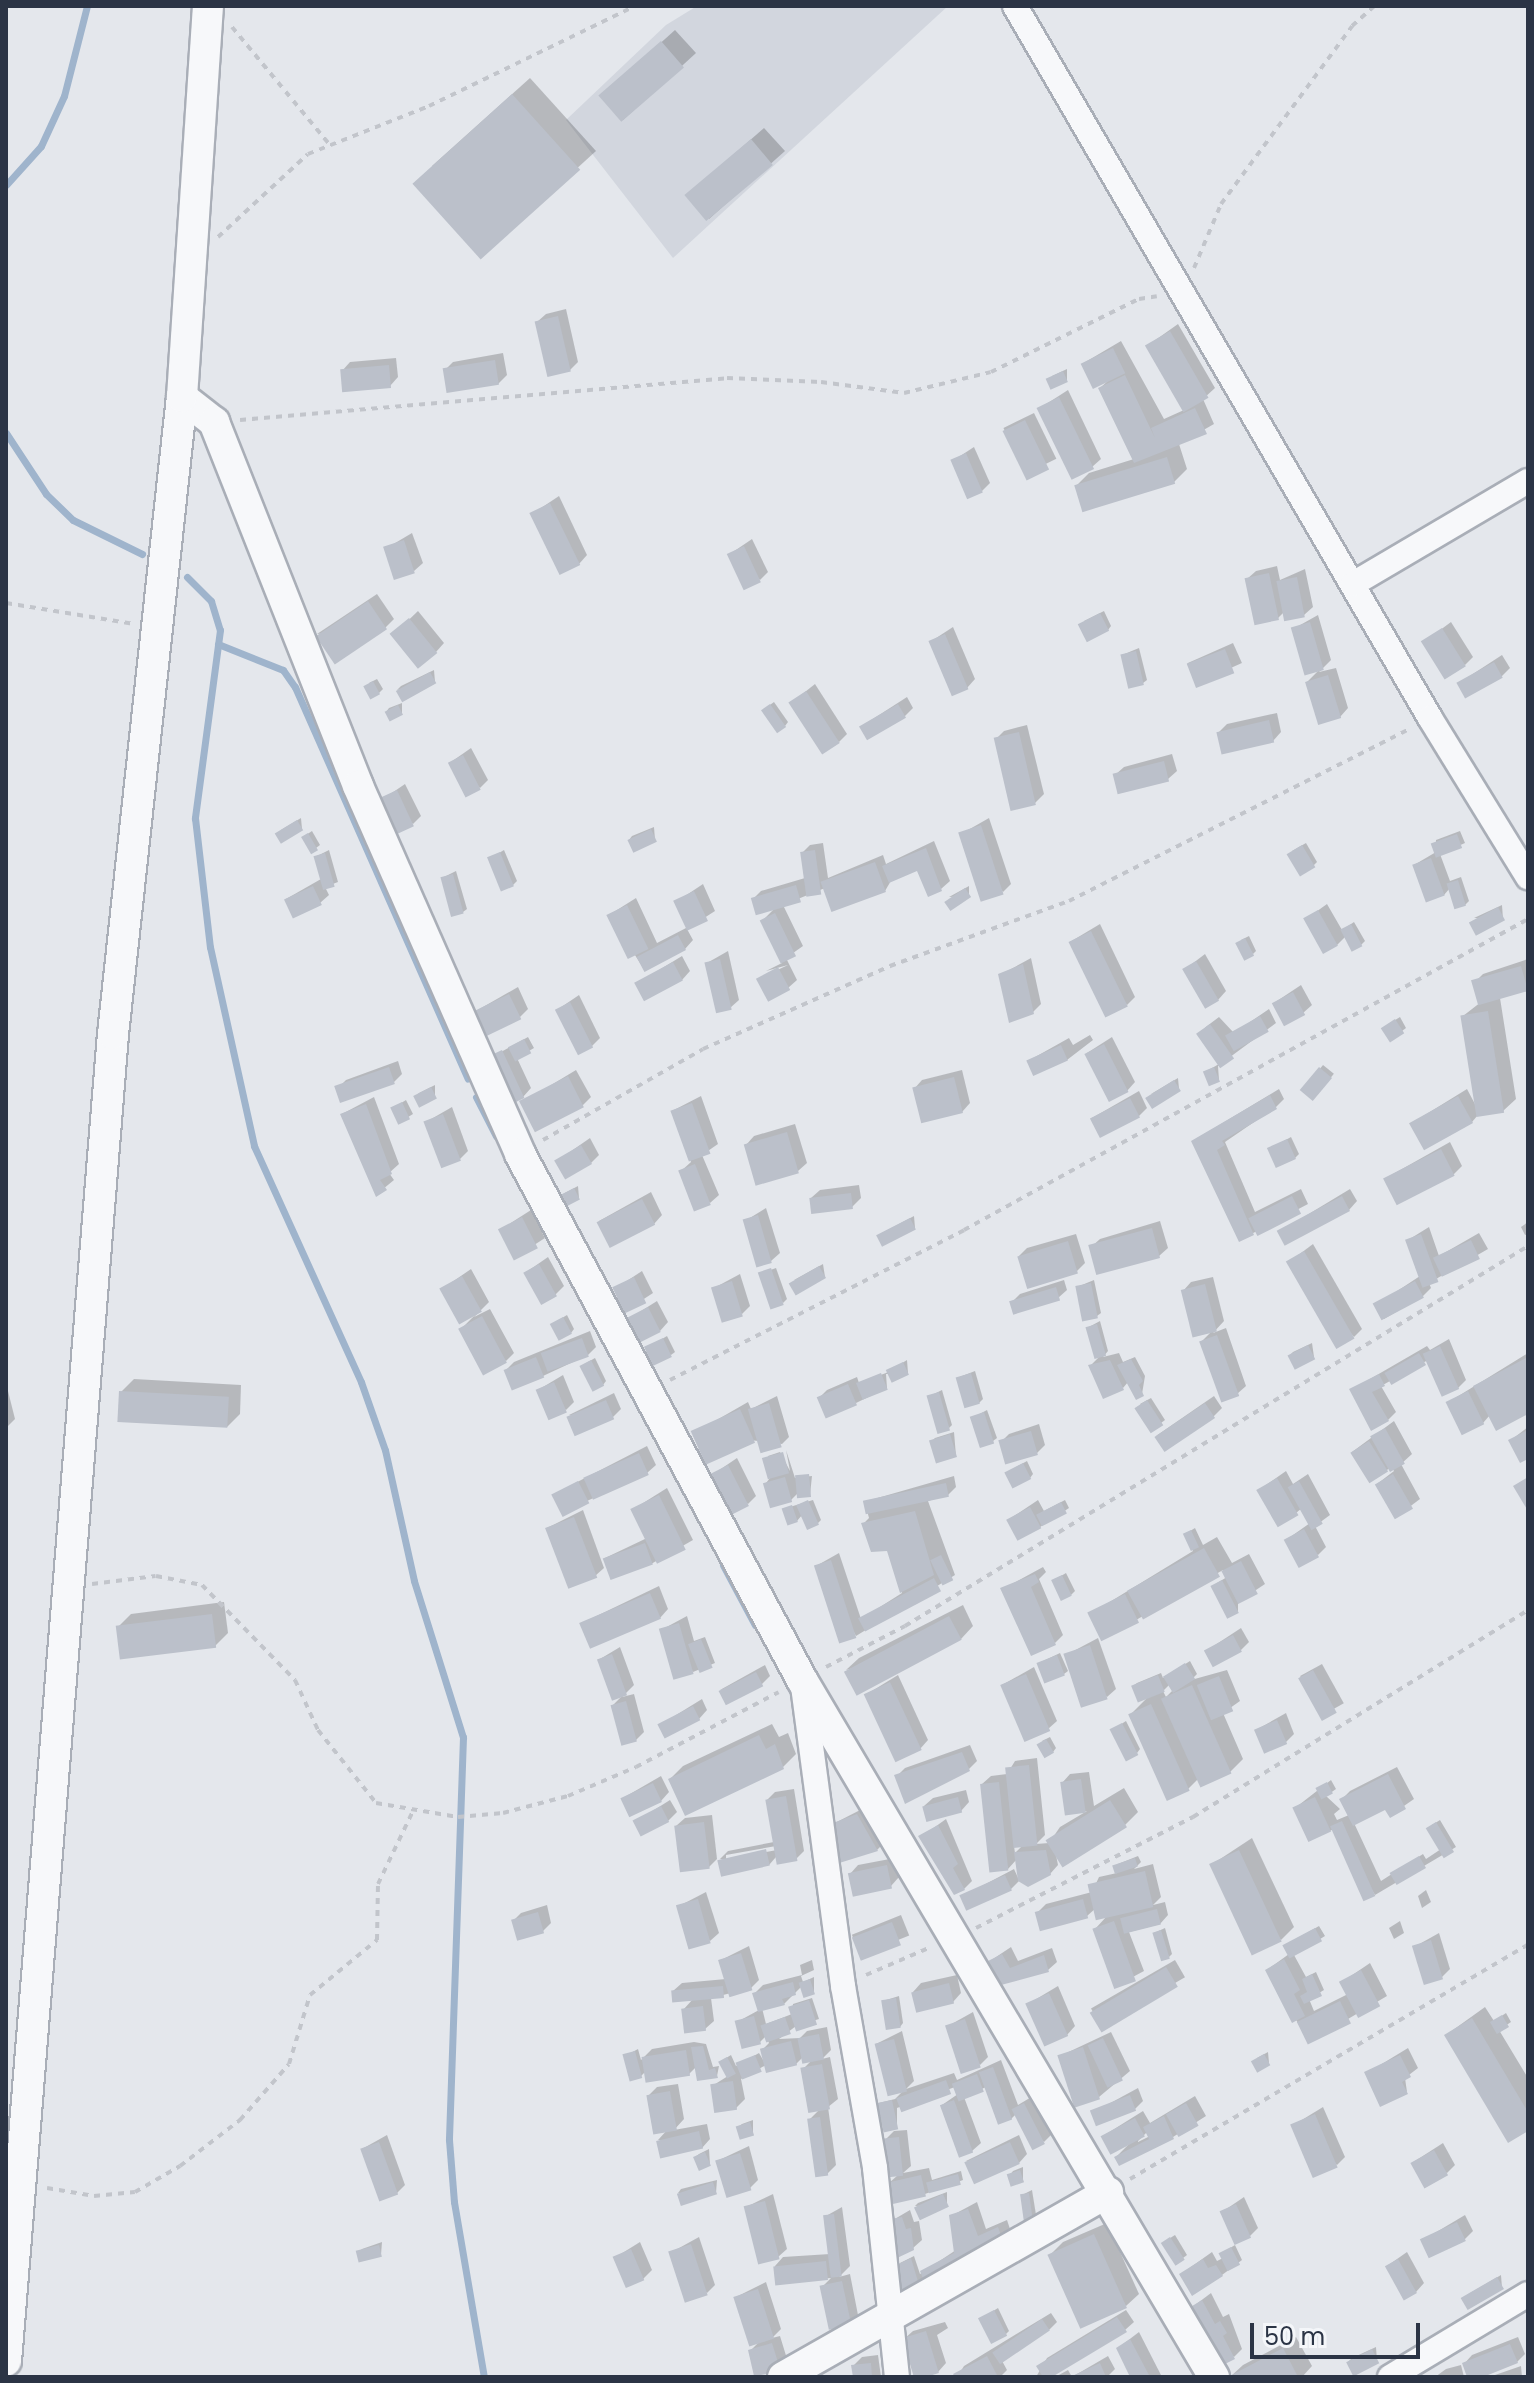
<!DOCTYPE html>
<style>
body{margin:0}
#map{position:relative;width:1534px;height:2383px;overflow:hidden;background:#e4e7ec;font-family:Poppins,sans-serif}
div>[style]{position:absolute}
.built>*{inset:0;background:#d2d6de}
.shadow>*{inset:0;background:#0003;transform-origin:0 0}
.stream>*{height:7px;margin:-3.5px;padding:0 3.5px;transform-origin:3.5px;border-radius:3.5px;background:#9fb4cc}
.building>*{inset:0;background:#bbc0ca;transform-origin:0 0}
.path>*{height:4px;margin-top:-2px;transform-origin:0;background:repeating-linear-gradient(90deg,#c2c5cb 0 6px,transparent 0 12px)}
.roads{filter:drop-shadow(2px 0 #a9aeb7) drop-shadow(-2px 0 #a9aeb7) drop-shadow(0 2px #a9aeb7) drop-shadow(0 -2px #a9aeb7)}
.minor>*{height:24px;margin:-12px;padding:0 12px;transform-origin:12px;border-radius:12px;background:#f7f8fa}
.tertiary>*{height:30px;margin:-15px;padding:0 15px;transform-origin:15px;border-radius:15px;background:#f7f8fa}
span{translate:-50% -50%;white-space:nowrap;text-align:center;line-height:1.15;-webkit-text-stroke:7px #f4f6f9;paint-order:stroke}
.frame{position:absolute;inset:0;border:8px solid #2b3445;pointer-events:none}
.scale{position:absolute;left:1250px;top:2323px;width:170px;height:36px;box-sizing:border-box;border:4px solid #2b3445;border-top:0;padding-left:10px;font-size:24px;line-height:28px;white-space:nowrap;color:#2b3445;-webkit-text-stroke:6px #f4f6f9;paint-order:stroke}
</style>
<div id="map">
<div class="built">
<div style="clip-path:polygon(697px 6px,948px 6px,673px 258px,566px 120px,666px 25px)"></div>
</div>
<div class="shadow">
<div style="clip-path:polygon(675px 30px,696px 53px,623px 120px,615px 84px)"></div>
<div style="clip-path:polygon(530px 78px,596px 151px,481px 256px,432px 166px)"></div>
<div style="clip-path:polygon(764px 128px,785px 151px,709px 219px,701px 183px)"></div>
<div style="clip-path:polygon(566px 309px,578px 362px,570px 370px,537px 322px,546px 314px)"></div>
<div style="clip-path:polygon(1178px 324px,1215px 388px,1203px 399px,1214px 424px,1179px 444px,1187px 469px,1174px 482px,1076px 486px,1089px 473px,1134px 459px,1100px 388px,1111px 378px,1082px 364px,1121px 341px,1164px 419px,1184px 410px,1147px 346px)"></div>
<div style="clip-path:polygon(503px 353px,507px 375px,498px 384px,445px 370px,453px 362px)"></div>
<div style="clip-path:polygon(396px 358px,398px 377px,390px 386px,342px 371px,350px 362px)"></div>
<div style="clip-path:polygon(1067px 369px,1067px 381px,1052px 376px)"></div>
<div style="clip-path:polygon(1068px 390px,1101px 459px,1092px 467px,1040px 408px)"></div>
<div style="left:1034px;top:413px;width:51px;height:34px;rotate:64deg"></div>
<div style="clip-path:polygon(974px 447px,990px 483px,982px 491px,954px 460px)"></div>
<div style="clip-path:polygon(559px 496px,587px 555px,579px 564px,532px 514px)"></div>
<div style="clip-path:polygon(412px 533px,423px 563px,414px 571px,385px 549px)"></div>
<div style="clip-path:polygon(752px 539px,768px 572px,760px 580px,730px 554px)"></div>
<div style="clip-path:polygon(1277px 566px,1280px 580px,1305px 569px,1313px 607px,1304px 615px,1284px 612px,1278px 618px,1247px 579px,1256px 571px)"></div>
<div style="clip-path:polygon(377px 594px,394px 619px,385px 628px,317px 634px)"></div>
<div style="clip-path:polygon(418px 611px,444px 643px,436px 652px,393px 635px)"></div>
<div style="clip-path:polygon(1104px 611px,1111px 626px,1108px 630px,1084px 621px)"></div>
<div style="clip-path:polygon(1318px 615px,1331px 660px,1319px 672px,1336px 668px,1348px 708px,1340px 717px,1307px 682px,1320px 669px,1293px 629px)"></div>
<div style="clip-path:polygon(1451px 622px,1473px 657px,1465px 665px,1424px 642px)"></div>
<div style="clip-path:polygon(953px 627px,975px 679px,967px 688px,930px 642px)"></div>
<div style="left:1233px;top:643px;width:22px;height:50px;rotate:66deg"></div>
<div style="clip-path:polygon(1139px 648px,1147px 680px,1143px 683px,1122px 655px)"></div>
<div style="clip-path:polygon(1502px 655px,1510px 668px,1502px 676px,1459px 683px)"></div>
<div style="clip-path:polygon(434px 670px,435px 682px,397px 690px,401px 686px)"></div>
<div style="clip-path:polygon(377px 679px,383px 689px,379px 693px,369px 683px)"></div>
<div style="clip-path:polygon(815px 684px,847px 734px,839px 742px,791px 703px)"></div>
<div style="clip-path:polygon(907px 697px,913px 708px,905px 716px,862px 726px)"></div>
<div style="clip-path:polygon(774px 702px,788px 722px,785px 726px,767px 707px)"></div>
<div style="clip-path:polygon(402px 703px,402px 714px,386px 712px,389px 708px)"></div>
<div style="clip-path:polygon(1277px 713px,1281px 732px,1273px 741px,1219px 732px,1227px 724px)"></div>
<div style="clip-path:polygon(1027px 725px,1044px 794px,1035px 803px,996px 739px,1004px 731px)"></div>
<div style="clip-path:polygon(471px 748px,488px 780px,480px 788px,451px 762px)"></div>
<div style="clip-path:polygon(1172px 754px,1177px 771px,1168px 779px,1115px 775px,1124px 767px)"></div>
<div style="clip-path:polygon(405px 784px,421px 816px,413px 824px,383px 799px)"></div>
<div style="clip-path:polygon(301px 818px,302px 829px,281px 830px)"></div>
<div style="clip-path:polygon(989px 818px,1011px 884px,1003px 892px,961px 834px)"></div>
<div style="clip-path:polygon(654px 827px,655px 840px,629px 840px,632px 836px)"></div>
<div style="clip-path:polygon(312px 831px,320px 845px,316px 848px,303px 837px)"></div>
<div style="clip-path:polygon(1460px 831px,1465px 843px,1440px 854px,1450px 881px,1461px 877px,1469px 901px,1465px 905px,1450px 888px,1444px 895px,1414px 865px,1436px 852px,1436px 840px)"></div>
<div style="clip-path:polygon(934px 841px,950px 881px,941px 889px,918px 868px,892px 879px,885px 891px,825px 888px,783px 905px,803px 946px,786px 958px,797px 980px,788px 988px,758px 979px,788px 965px,766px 971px,782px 963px,763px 920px,776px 907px,753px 899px,761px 891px,805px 878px,802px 853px,810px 845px,823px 843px,828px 878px,883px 855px,886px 864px)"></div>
<div style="clip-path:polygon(1306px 843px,1317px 862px,1313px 866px,1292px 851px)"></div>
<div style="clip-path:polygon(329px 850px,338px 882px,325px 887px,329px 895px,320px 903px,286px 899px,321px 879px,315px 857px)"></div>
<div style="clip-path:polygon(504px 850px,517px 881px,513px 885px,489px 859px)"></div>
<div style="clip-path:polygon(456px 871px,467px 909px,463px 912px,442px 878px)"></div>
<div style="clip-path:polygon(703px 884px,715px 911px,687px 929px,693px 940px,685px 949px,644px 969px,609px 915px,636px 898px,657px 943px,688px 927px,676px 902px)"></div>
<div style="clip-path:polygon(969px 886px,969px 896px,949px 897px)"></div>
<div style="clip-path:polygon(1327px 904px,1342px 930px,1354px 922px,1365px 941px,1361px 945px,1346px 936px,1337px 945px,1306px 919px)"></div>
<div style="clip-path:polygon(1502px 905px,1503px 919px,1474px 918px)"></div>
<div style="clip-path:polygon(1100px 924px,1135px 997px,1127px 1005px,1070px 942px)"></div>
<div style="clip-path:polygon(1249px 936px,1256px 951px,1253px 954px,1241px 940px)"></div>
<div style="clip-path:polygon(728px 951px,739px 1000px,730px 1008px,707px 963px)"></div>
<div style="clip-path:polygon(1205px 954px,1226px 991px,1218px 1000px,1184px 970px)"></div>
<div style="clip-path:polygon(682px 956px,690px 971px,682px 980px,636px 984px)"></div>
<div style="clip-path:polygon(1031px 958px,1041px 1004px,1033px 1012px,1000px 975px)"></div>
<div style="clip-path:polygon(1528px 959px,1528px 988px,1500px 998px,1516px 1099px,1503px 1111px,1478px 1115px,1472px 1122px,1412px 1123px,1467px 1089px,1476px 1106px,1463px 1016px,1481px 1002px,1475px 982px,1483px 974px)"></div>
<div style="clip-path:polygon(1301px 985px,1312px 1005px,1303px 1013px,1274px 1003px)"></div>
<div style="clip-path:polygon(518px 987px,528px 1009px,520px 1017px,476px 1011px)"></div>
<div style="clip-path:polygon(579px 995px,600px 1038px,592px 1046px,557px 1010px)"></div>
<div style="clip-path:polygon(1269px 1009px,1276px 1023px,1218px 1066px,1219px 1080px,1205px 1072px,1219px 1064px,1198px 1034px,1207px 1026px,1219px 1017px,1234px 1033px)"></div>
<div style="clip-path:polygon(1400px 1017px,1406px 1028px,1402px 1031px,1387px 1025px)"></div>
<div style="clip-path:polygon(1090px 1035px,1093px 1040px,1067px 1060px,1028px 1061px,1069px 1038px,1073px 1045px)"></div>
<div style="clip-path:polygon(528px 1037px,534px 1048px,517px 1058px,531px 1088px,523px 1097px,490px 1058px)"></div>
<div style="clip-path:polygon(1112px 1037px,1135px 1082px,1127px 1091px,1087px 1053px)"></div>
<div style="clip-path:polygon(398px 1061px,402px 1074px,394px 1082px,338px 1088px,346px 1080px)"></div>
<div style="left:1323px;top:1065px;width:14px;height:31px;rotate:39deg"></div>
<div style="clip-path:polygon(576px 1070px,591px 1097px,583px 1105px,523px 1102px)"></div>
<div style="clip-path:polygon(962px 1070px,970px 1103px,962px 1112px,914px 1089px,922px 1080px)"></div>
<div style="clip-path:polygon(1178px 1078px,1179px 1089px,1151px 1094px)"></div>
<div style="clip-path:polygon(435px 1085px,435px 1098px,416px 1096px,419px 1093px)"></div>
<div style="clip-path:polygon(1279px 1089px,1284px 1099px,1276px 1107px,1225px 1142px,1255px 1212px,1301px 1189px,1308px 1204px,1240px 1240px,1193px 1141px)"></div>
<div style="clip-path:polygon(1139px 1091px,1147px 1108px,1139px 1116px,1092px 1118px)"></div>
<div style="clip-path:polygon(701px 1096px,718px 1144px,702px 1155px,719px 1195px,710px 1203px,680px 1172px,691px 1162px,672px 1111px)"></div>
<div style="clip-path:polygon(374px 1097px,399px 1164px,389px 1173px,394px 1180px,377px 1194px,342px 1114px)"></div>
<div style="clip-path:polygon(406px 1100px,413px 1114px,400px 1122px,393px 1108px)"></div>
<div style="clip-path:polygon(452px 1107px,468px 1151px,460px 1159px,426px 1122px)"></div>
<div style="clip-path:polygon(795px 1124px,807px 1163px,798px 1171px,746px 1145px,754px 1136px)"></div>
<div style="clip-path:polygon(1291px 1137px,1299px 1154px,1295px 1158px,1269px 1149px)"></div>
<div style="clip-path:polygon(590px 1138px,599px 1155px,591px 1163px,557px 1161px)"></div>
<div style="clip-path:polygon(1450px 1142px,1462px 1166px,1454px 1174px,1386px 1178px)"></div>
<div style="clip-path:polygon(859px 1185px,861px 1198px,852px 1207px,811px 1198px,820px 1190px)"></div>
<div style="clip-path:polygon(578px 1186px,579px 1198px,563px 1194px)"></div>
<div style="clip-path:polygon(1350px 1189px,1357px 1201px,1349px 1210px,1279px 1232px)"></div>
<div style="clip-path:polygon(651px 1192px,662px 1215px,654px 1224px,599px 1221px)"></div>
<div style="clip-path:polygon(766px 1208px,780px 1253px,771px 1261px,745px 1221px)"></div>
<div style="clip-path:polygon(531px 1210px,545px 1238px,514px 1258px,500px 1230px)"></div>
<div style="clip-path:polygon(914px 1216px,915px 1228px,879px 1236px,882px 1233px)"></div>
<div style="clip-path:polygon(1160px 1221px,1168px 1248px,1159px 1256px,1091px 1247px,1100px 1239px)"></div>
<div style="clip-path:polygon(1528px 1222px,1528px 1234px,1525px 1235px,1521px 1227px)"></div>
<div style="clip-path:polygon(1429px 1227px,1439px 1256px,1479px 1233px,1488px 1249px,1429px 1283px,1431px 1288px,1423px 1296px,1384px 1319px,1376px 1305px,1420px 1276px,1408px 1240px)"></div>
<div style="clip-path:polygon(1076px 1234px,1085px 1263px,1077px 1271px,1019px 1256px,1027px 1248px)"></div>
<div style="clip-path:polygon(1313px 1244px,1362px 1329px,1354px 1337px,1289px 1262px)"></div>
<div style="clip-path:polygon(548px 1257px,564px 1286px,555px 1295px,525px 1273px)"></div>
<div style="clip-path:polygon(823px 1264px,825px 1277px,794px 1280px)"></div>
<div style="clip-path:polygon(776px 1268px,787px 1299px,783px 1303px,762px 1273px)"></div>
<div style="clip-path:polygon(471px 1269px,489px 1302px,474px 1317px,490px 1309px,514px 1353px,506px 1361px,461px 1329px,475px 1315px,442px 1289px)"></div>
<div style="clip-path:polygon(642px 1271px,653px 1293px,627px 1310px,616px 1288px)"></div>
<div style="clip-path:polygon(740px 1274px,750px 1306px,742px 1314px,714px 1288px)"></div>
<div style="clip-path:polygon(1213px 1277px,1224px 1321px,1213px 1333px,1226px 1328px,1246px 1386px,1237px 1394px,1201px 1342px,1213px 1330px,1183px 1291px,1191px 1282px)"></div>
<div style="clip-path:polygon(1064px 1280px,1067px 1290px,1058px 1298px,1011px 1303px,1020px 1294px)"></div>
<div style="clip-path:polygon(1094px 1280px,1101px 1313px,1097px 1316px,1077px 1287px)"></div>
<div style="clip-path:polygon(657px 1301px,668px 1322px,660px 1331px,630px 1318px)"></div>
<div style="clip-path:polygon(567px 1315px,574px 1329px,571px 1333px,552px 1324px)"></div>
<div style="clip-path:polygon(1100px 1321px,1108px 1351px,1103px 1357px,1119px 1353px,1123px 1362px,1135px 1357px,1145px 1376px,1142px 1394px,1128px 1382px,1123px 1388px,1090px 1366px,1100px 1356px,1087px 1328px)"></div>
<div style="clip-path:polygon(590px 1331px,596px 1347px,588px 1355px,543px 1376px,506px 1370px,514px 1362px)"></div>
<div style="clip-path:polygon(667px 1336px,675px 1352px,671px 1355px,647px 1348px)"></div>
<div style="clip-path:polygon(1449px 1339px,1466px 1380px,1458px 1388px,1428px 1360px,1381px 1386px,1396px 1412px,1388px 1420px,1351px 1390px,1427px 1346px,1430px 1350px)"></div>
<div style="clip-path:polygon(1312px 1343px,1314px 1357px,1289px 1356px,1293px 1352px)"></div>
<div style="clip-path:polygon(1528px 1353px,1528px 1411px,1490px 1415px,1483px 1423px,1447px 1403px)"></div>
<div style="clip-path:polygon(595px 1358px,606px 1381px,603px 1385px,581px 1366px)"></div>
<div style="clip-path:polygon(907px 1360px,908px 1373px,886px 1374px,887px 1388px,856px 1403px,819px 1398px,827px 1390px,857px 1377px,859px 1383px,886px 1373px)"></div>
<div style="clip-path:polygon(975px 1371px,983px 1399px,979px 1403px,957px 1378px)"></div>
<div style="clip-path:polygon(563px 1375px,574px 1402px,566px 1410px,538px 1390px)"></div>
<div style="clip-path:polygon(134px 1379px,241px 1385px,240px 1414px,227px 1427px,121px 1392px)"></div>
<div style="clip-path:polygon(6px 1383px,15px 1419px,6px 1428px)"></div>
<div style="clip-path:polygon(942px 1390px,952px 1425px,949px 1428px,930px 1396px)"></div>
<div style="clip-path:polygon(614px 1393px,621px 1409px,612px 1418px,569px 1415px)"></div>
<div style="clip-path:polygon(777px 1396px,789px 1437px,782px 1444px,694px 1433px,748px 1402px,751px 1409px)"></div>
<div style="clip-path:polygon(1214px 1396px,1222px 1408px,1213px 1417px,1156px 1436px)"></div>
<div style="clip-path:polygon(1151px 1398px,1165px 1420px,1161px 1423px,1140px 1404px)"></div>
<div style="clip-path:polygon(987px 1410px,997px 1438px,993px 1441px,972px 1418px)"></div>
<div style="clip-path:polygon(1394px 1421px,1412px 1454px,1401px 1464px,1420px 1499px,1396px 1517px,1377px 1484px,1394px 1471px,1391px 1466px,1386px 1471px,1352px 1452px)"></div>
<div style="clip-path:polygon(1039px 1424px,1045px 1445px,1037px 1453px,1001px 1442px,1009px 1434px)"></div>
<div style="clip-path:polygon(1528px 1427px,1528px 1456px,1511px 1440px)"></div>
<div style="clip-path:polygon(954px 1432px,956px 1456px,931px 1442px,935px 1438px)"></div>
<div style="clip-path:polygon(647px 1446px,656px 1465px,647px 1473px,587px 1501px,554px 1494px)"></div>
<div style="clip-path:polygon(786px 1450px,795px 1478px,812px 1476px,810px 1495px,799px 1492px,791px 1500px,766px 1483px,770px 1478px,768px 1456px,780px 1452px,790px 1471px)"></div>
<div style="clip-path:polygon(737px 1458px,756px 1496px,748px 1504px,709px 1477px)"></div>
<div style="clip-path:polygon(1027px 1461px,1033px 1474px,1030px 1478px,1007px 1472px)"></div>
<div style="clip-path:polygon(1286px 1471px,1293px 1484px,1308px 1474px,1330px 1515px,1315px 1526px,1326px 1547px,1318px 1555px,1286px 1540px,1310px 1523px,1302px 1508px,1296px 1513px,1259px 1490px)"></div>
<div style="clip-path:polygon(954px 1476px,956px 1487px,948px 1495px,928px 1501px,955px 1575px,856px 1636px,816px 1566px,839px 1553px,861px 1619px,902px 1593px,888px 1549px,864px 1523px,869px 1518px,866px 1507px,874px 1499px)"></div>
<div style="clip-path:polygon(667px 1488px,693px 1540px,651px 1564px,605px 1558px,647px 1538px,632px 1510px)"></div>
<div style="clip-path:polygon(813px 1500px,821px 1520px,818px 1523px,802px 1515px,797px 1521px,783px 1509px)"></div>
<div style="clip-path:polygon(1038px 1500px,1044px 1511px,1065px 1500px,1069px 1508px,1040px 1527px,1008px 1520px)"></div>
<div style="clip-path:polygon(583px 1510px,604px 1568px,595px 1576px,547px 1528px)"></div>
<div style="clip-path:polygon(1195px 1528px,1203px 1545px,1217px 1537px,1232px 1563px,1249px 1554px,1265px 1584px,1238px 1602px,1238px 1612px,1217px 1583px,1227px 1577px,1223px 1570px,1103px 1639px,1090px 1614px,1193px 1551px,1185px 1534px)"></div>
<div style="clip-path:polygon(1043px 1567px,1046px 1572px,1039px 1579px,1063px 1635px,1055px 1643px,1003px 1589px)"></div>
<div style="clip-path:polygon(1066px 1573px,1075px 1591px,1071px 1595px,1054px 1580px)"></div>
<div style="clip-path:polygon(659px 1586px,668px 1609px,660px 1618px,582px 1623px)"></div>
<div style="clip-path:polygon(224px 1602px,228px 1633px,215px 1646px,118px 1627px,131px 1614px)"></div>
<div style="clip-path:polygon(963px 1605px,973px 1626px,961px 1639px,846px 1670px,859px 1658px)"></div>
<div style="clip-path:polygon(687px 1616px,694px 1641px,705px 1637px,715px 1663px,693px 1672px,661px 1630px)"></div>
<div style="clip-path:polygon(1241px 1628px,1249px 1642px,1241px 1650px,1206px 1651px)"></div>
<div style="clip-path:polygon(1098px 1638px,1116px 1689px,1107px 1697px,1066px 1655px)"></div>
<div style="clip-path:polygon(620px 1647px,634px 1685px,622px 1697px,634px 1694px,644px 1732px,636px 1740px,612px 1706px,624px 1694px,600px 1659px)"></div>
<div style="clip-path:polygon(1060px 1653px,1068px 1671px,1064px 1674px,1039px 1663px)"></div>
<div style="clip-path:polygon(evenodd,1190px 1661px,1197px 1674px,1191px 1680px,1227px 1670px,1240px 1701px,1223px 1713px,1243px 1759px,1230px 1772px,1201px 1785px,1198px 1779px,1188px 1789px,1130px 1715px,1148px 1697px,1133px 1686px,1137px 1683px,1161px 1673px,1163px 1678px,1190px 1661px,1169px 1685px,1173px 1690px,1166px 1697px,1163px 1691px,1169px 1685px)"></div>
<div style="left:1322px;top:1664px;width:45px;height:25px;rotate:61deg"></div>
<div style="clip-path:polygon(765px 1665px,770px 1676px,762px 1684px,720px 1690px)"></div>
<div style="clip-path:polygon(1034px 1667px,1057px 1721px,1048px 1729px,1002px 1685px)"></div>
<div style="clip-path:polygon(898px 1675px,928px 1740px,920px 1749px,867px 1694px)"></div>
<div style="clip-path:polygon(702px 1699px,707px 1710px,699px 1719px,660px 1725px)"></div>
<div style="clip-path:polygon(1286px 1713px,1294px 1734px,1286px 1742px,1256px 1730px)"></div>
<div style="clip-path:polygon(1126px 1721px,1140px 1749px,1137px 1753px,1112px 1730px)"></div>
<div style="clip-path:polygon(772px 1724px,779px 1737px,788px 1733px,796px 1754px,783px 1767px,670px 1779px,683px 1766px)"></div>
<div style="clip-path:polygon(1050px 1737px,1056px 1748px,1053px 1752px,1042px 1741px)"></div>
<div style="clip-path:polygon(970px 1745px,977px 1761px,969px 1769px,897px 1776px,905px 1768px)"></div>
<div style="clip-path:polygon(evenodd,1037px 1758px,1045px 1835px,1036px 1844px,1049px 1843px,1060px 1827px,1087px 1811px,1067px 1814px,1062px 1783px,1070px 1774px,1089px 1772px,1094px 1806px,1124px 1788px,1138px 1812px,1125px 1825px,1056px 1855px,1058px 1865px,1050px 1874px,1020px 1880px,1011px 1889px,963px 1896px,1014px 1869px,1019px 1880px,1017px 1859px,1008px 1869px,982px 1784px,991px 1776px,1007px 1774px,1015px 1761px,1037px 1758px,1023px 1845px,1015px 1853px,1014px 1846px,1023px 1845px)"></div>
<div style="clip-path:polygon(1397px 1767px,1414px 1799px,1391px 1815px,1386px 1807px,1354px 1823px,1381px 1881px,1423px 1854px,1426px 1859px,1441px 1849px,1432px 1825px,1440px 1820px,1456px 1847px,1375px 1895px,1334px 1829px,1309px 1840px,1295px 1808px,1331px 1780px,1336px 1789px,1326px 1796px,1340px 1809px,1334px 1814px,1337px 1820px,1349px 1815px,1341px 1800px,1350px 1791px)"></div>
<div style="clip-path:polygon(661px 1776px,669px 1792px,661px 1801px,623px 1798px)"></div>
<div style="clip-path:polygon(evenodd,794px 1789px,804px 1851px,796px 1859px,776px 1857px,769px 1865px,720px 1859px,728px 1851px,774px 1842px,767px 1800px,775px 1792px,794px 1789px,776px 1846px,777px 1850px,726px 1859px,726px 1855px,776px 1846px)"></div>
<div style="clip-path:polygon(966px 1790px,969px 1802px,961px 1811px,924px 1806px,933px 1798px)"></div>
<div style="clip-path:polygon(670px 1800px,677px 1812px,668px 1821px,635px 1822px)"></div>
<div style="clip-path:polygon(866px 1807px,885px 1842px,877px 1850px,827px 1827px)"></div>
<div style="clip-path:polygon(712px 1815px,717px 1859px,709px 1867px,676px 1826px,685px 1818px)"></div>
<div style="clip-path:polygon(946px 1819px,972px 1881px,964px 1889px,921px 1837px)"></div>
<div style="clip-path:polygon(1252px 1838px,1294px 1927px,1281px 1940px,1211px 1865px)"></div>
<div style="clip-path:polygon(1138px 1856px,1141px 1862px,1134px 1869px,1153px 1864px,1161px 1897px,1153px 1905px,1165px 1902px,1168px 1915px,1160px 1924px,1129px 1932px,1144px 1971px,1116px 1986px,1095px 1929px,1107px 1916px,1096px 1908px,1087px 1916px,1038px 1912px,1046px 1904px,1092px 1892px,1099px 1877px,1117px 1873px,1118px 1864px)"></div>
<div style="clip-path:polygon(895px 1858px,899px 1877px,891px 1886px,850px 1874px,858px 1865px)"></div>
<div style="clip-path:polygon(1426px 1890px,1431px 1902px,1422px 1908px,1418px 1896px)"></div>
<div style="clip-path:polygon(706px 1892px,719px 1933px,710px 1941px,679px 1906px)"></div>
<div style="clip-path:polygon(547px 1905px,551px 1923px,543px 1931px,513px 1921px,521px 1913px)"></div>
<div style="left:901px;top:1915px;width:22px;height:53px;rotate:68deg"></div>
<div style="clip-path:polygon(1400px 1921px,1404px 1933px,1394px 1939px,1389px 1928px)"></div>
<div style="clip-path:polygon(1319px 1926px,1325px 1936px,1294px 1955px,1306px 1977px,1316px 1972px,1324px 1990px,1309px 1999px,1314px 2011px,1348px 1994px,1342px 1982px,1370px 1963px,1387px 1996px,1309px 2042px,1267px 1970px,1289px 1954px,1289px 1943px)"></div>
<div style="clip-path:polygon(1165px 1928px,1172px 1954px,1169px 1957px,1154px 1933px)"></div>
<div style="clip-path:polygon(1439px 1933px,1450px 1969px,1442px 1977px,1414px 1947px)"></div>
<div style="clip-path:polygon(749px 1946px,759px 1980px,751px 1988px,711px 1998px,714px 2021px,705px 2029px,683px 2010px,693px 1999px,673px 1991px,682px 1983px,726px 1979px,721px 1960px)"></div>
<div style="clip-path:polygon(1011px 1947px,1018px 1961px,1052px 1948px,1057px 1962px,1048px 1970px,1002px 1983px,990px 1961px)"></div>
<div style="clip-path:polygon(812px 1960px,814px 1970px,801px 1976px,803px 1982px,814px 1977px,814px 1992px,802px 1986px,784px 2004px,762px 2008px,766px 2024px,792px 2014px,793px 2004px,812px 1998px,819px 2019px,796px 2026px,779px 2039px,800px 2038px,807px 2031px,827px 2027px,831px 2050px,822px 2059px,830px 2057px,838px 2099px,828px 2107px,836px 2165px,827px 2174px,809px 2120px,820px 2109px,803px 2069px,812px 2060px,803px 2057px,796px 2064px,763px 2049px,769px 2043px,766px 2036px,760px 2042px,737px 2022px,759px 2010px,755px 1993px,763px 1985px,802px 1975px,800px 1965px)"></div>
<div style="left:1175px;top:1960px;width:20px;height:97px;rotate:60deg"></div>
<div style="clip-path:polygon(957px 1975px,961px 1993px,953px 2002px,913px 1992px,921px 1983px)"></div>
<div style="clip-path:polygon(1058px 1986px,1075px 2026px,1067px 2035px,1028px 2004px)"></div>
<div style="clip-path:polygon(899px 1996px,903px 2023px,900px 2027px,883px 2001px)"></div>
<div style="clip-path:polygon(1485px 2007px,1494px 2021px,1506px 2013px,1511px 2022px,1499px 2030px,1528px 2078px,1528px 2129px,1446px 2035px)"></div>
<div style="clip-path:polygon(973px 2012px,988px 2057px,980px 2065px,948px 2026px)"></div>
<div style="clip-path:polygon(902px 2031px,914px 2081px,906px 2089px,954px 2073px,957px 2080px,1001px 2060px,1018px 2105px,1033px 2096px,1052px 2134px,1044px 2142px,1016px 2114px,1011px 2119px,986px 2087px,964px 2097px,981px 2143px,972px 2151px,942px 2105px,958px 2094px,955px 2087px,897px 2108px,897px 2127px,879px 2103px,895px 2099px,905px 2089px,876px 2044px)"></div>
<div style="clip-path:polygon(1111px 2032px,1130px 2071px,1099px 2097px,1060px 2056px)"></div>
<div style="clip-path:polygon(694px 2042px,706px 2044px,713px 2067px,719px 2066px,717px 2076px,696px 2067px,689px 2074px,646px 2071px,641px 2076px,625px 2056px,638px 2049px,641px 2060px,652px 2049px)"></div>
<div style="clip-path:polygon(1408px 2048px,1418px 2068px,1405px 2078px,1407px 2092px,1367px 2073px)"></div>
<div style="clip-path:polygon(1268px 2052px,1269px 2063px,1257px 2058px)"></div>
<div style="clip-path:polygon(759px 2053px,766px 2065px,741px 2079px,745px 2099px,736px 2108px,712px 2086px,728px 2076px,721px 2061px,731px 2055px,736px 2066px)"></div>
<div style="clip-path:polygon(678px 2084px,684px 2119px,674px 2130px,707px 2124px,710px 2139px,702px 2148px,658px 2140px,668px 2129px,648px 2096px,657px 2087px)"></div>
<div style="clip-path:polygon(1138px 2088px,1143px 2101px,1135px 2109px,1092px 2113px)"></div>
<div style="clip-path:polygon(evenodd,1195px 2096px,1206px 2116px,1173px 2137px,1116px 2157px,1130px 2143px,1103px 2136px,1143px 2111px,1150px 2123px,1195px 2096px,1147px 2132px,1150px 2136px,1138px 2142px,1138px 2141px,1147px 2132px)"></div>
<div style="clip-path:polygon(1323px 2107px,1345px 2157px,1337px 2165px,1292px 2126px)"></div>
<div style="clip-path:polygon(753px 2120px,753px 2134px,738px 2127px,742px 2124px)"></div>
<div style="clip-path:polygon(907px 2130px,911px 2166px,903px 2173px,929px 2168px,932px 2180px,961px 2171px,963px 2180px,925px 2194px,889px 2183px,898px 2175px,886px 2139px,894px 2131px)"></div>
<div style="clip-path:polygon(387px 2135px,405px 2185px,396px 2194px,362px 2149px)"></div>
<div style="clip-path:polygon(1019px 2135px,1027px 2154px,1019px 2163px,966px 2161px)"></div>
<div style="clip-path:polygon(1443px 2143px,1455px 2165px,1447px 2173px,1412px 2163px)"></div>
<div style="clip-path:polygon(749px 2146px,758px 2180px,750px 2188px,717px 2161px)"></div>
<div style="clip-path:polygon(709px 2149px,710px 2165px,695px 2157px,699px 2154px)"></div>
<div style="clip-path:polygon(1023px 2167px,1023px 2180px,1010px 2175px,1013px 2171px)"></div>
<div style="clip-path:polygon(717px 2180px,716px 2193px,678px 2193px,681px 2189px)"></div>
<div style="clip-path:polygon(1032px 2190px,1037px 2221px,1033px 2225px,1022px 2195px)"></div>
<div style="clip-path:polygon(947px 2192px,947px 2205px,915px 2206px,918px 2203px)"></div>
<div style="clip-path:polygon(773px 2194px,787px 2249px,778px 2257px,746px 2207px)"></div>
<div style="clip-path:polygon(1244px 2197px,1258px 2228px,1250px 2236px,1222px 2212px)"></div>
<div style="clip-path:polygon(977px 2202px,986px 2229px,1007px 2220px,1010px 2229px,1021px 2223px,1024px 2230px,918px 2284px,900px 2263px,914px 2256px,920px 2274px,956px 2250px,951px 2216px)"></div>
<div style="clip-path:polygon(842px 2207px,850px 2266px,839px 2277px,850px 2274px,858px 2315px,850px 2323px,822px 2287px,831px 2278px,776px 2282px,775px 2266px,783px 2257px,830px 2254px,826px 2216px)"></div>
<div style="clip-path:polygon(910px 2210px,914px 2222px,919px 2221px,922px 2240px,913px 2248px,893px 2220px)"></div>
<div style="clip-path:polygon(1465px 2215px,1473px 2231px,1465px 2239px,1423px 2240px)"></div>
<div style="clip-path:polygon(1107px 2223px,1139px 2294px,1126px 2306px,1050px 2255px,1063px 2242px)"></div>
<div style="clip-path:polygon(1175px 2235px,1187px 2255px,1183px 2258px,1167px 2240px)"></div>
<div style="clip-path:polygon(699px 2237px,715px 2285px,707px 2293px,670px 2253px)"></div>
<div style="clip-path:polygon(382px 2242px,381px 2255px,359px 2252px,362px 2249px)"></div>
<div style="clip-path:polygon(640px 2242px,652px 2270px,643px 2279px,616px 2257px)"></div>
<div style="clip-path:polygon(1235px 2245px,1242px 2260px,1222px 2275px,1181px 2274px,1212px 2252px,1217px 2261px,1223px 2258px,1220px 2254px)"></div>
<div style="clip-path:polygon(1407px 2252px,1424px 2283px,1416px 2292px,1387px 2266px)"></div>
<div style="clip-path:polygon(1501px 2275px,1502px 2288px,1467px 2295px)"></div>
<div style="clip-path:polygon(766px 2282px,781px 2329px,772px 2338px,780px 2336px,788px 2362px,780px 2370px,750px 2351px,760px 2341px,736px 2297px)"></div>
<div style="clip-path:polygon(1211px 2293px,1223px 2317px,1229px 2314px,1242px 2349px,1234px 2357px,1187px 2311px)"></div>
<div style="clip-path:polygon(998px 2308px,1009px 2331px,1006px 2334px,980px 2319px)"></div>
<div style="clip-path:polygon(1126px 2310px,1134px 2322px,1125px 2330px,1048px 2377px,1036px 2377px,1047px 2358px)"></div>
<div style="clip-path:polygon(1051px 2313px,1057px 2322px,1049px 2330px,1001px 2359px,1007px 2370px,1000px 2377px,957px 2377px,964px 2366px)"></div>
<div style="clip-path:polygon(945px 2322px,948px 2328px,937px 2335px,946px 2363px,938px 2372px,916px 2377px,904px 2339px,913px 2331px)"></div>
<div style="clip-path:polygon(1139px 2332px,1162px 2377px,1132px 2377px,1118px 2348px)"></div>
<div style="clip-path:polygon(1296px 2337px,1312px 2366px,1302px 2377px,1230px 2377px,1243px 2365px)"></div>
<div style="clip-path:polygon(1518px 2337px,1525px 2354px,1517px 2362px,1470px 2377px,1464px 2364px,1472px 2355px)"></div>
<div style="clip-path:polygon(1376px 2347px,1377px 2361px,1348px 2362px,1352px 2358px)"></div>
<div style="clip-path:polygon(878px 2355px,881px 2377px,855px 2377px,853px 2366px,862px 2357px)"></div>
<div style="clip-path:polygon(1108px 2356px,1115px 2369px,1107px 2377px,1072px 2377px)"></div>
<div style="clip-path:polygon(1461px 2365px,1464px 2377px,1435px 2377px,1446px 2369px)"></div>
<div style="clip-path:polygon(1521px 2366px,1522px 2377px,1493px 2377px,1495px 2375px)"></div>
<div style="clip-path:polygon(1068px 2370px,1072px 2377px,1056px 2377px,1057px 2376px)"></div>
</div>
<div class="stream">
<div style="left:6px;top:185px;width:52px;rotate:-48.1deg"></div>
<div style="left:41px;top:146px;width:55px;rotate:-65.3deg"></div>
<div style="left:64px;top:96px;width:93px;rotate:-75.7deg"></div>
<div style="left:6px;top:433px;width:73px;rotate:56.7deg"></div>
<div style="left:46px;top:494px;width:37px;rotate:44deg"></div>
<div style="left:73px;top:520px;width:77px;rotate:26.2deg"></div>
<div style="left:187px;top:577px;width:34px;rotate:45deg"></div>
<div style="left:211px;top:601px;width:30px;rotate:73deg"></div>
<div style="left:220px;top:630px;width:190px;rotate:97.6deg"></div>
<div style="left:195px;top:818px;width:130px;rotate:83.4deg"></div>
<div style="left:210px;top:947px;width:204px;rotate:77.5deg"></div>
<div style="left:254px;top:1146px;width:259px;rotate:65.6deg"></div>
<div style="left:361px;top:1382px;width:72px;rotate:70.6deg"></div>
<div style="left:385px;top:1450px;width:134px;rotate:77.5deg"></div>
<div style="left:414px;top:1581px;width:164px;rotate:72.6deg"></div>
<div style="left:463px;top:1737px;width:403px;rotate:92deg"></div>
<div style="left:449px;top:2140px;width:62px;rotate:85.4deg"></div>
<div style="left:454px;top:2202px;width:178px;rotate:80.3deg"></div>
<div style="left:218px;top:644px;width:70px;rotate:21.8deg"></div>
<div style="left:283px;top:670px;width:21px;rotate:55deg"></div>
<div style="left:295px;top:687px;width:428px;rotate:66.2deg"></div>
<div style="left:476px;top:1097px;width:44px;rotate:62.9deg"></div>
<div style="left:723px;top:1565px;width:68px;rotate:61.9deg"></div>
</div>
<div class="building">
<div style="left:661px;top:41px;width:35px;height:83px;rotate:49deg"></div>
<div style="left:512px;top:94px;width:102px;height:134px;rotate:48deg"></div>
<div style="left:751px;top:139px;width:34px;height:87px;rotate:50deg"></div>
<div style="left:558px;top:316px;width:57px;height:24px;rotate:77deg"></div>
<div style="left:1170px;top:331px;width:77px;height:29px;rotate:60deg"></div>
<div style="left:1113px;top:348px;width:28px;height:36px;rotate:64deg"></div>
<div style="left:495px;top:360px;width:25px;height:53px;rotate:81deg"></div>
<div style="left:389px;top:365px;width:23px;height:49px;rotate:85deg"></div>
<div style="left:1063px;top:371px;width:12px;height:19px;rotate:66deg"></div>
<div style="clip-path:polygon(1125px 375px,1155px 438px,1151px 428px,1195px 408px,1207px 434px,1134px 463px,1098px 388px)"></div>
<div style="left:1059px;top:397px;width:80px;height:25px;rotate:64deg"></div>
<div style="left:1025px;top:420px;width:55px;height:25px;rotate:64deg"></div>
<div style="left:966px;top:453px;width:43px;height:17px;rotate:67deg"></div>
<div style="left:1167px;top:457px;width:28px;height:97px;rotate:73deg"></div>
<div style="left:550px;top:503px;width:69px;height:23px;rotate:64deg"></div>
<div style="left:404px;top:540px;width:35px;height:22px;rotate:72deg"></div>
<div style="left:744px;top:546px;width:40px;height:19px;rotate:65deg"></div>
<div style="left:1269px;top:573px;width:48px;height:25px;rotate:78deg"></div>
<div style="left:1297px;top:577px;width:41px;height:21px;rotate:79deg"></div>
<div style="left:368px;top:601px;width:34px;height:63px;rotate:56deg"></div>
<div style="left:1100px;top:613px;width:20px;height:25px;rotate:63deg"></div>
<div style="left:409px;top:618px;width:45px;height:25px;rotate:51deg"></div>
<div style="left:1310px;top:622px;width:50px;height:20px;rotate:74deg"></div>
<div style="left:1442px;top:628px;width:45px;height:25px;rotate:58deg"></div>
<div style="left:945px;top:634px;width:60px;height:18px;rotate:67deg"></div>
<div style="left:1225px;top:649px;width:26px;height:41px;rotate:69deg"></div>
<div style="left:1136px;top:651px;width:35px;height:16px;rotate:77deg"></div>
<div style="left:1494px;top:662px;width:18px;height:43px;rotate:61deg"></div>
<div style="left:430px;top:672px;width:13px;height:39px;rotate:61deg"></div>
<div style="left:1328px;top:675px;width:45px;height:24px;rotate:73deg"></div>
<div style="left:373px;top:681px;width:15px;height:11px;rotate:62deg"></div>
<div style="left:806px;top:691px;width:62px;height:21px;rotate:57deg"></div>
<div style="left:770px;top:704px;width:28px;height:11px;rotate:55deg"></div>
<div style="left:898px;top:704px;width:16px;height:45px;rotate:60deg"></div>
<div style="left:398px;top:705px;width:11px;height:15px;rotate:63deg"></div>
<div style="left:1269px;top:720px;width:23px;height:54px;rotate:77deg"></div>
<div style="left:1019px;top:732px;width:75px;height:26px;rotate:77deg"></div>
<div style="left:463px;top:755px;width:39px;height:17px;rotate:63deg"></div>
<div style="left:1164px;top:761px;width:21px;height:53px;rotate:76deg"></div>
<div style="left:397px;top:790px;width:40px;height:18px;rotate:65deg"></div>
<div style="left:297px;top:820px;width:12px;height:26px;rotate:59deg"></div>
<div style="left:981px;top:825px;width:73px;height:24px;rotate:72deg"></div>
<div style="left:651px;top:829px;width:14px;height:26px;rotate:65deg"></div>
<div style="left:308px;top:833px;width:20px;height:8px;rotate:60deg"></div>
<div style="left:1457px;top:834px;width:15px;height:28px;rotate:70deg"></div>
<div style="left:1302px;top:845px;width:26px;height:18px;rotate:59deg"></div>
<div style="clip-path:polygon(926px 848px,942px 891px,928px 897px,917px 871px,889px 883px,882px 866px)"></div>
<div style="left:815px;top:850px;width:45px;height:15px;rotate:82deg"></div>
<div style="left:500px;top:852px;width:37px;height:14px;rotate:68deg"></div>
<div style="left:325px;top:853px;width:35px;height:12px;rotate:74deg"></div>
<div style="left:1431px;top:858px;width:40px;height:20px;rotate:70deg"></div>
<div style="left:875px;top:862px;width:32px;height:58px;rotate:70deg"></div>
<div style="left:453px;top:874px;width:41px;height:13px;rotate:75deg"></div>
<div style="left:1458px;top:880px;width:27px;height:12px;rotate:73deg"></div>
<div style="left:796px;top:885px;width:18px;height:47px;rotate:74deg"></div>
<div style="left:313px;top:886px;width:21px;height:32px;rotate:65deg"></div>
<div style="left:965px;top:888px;width:11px;height:25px;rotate:56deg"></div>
<div style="left:694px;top:891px;width:33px;height:23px;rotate:65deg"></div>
<div style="left:627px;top:905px;width:49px;height:23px;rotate:64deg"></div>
<div style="left:1498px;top:907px;width:15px;height:33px;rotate:62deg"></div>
<div style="left:1318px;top:910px;width:41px;height:17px;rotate:61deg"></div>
<div style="left:775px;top:913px;width:48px;height:17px;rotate:64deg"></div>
<div style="left:1351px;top:924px;width:25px;height:12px;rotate:63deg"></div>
<div style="left:1091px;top:931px;width:84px;height:25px;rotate:64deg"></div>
<div style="left:678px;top:935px;width:17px;height:47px;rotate:62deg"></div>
<div style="left:1245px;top:938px;width:20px;height:11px;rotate:63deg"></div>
<div style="left:720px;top:959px;width:52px;height:16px;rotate:77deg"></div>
<div style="left:1196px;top:961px;width:46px;height:16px;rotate:60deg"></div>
<div style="left:673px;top:962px;width:21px;height:44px;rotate:62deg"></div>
<div style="clip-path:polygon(1023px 964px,1034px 1014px,1009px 1023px,998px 974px)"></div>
<div style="left:1521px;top:966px;width:26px;height:52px;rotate:74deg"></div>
<div style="left:778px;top:967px;width:26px;height:25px;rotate:62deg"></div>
<div style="left:1293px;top:992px;width:26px;height:24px;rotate:62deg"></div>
<div style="left:509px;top:994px;width:28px;height:38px;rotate:64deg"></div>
<div style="left:570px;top:1002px;width:51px;height:17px;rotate:63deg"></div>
<div style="left:1488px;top:1011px;width:103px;height:28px;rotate:81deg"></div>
<div style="left:1260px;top:1016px;width:18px;height:40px;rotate:61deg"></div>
<div style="left:1395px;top:1019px;width:17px;height:17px;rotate:57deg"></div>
<div style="left:1210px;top:1024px;width:42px;height:17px;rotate:55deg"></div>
<div style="left:524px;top:1039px;width:16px;height:18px;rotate:63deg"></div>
<div style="left:1104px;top:1044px;width:54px;height:22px;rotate:63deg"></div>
<div style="left:1061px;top:1045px;width:17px;height:38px;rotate:66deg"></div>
<div style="left:502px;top:1050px;width:53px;height:17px;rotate:65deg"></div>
<div style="left:389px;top:1067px;width:18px;height:58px;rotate:71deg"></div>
<div style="left:1214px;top:1067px;width:16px;height:12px;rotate:68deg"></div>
<div style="left:1319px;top:1067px;width:17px;height:30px;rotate:40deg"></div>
<div style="left:568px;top:1076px;width:35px;height:55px;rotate:63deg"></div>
<div style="left:954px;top:1077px;width:37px;height:43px;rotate:76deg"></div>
<div style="left:1174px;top:1080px;width:13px;height:34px;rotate:58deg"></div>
<div style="left:431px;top:1087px;width:13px;height:20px;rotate:63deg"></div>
<div style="clip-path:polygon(1270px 1095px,1277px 1109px,1222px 1141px,1225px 1145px,1217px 1150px,1254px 1235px,1239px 1242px,1191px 1141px)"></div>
<div style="left:1458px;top:1096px;width:31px;height:56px;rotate:61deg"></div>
<div style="left:1130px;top:1098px;width:22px;height:45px;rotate:63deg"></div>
<div style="left:402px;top:1102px;width:19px;height:13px;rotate:65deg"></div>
<div style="left:692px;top:1103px;width:54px;height:23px;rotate:70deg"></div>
<div style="clip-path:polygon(366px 1104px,392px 1174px,380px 1180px,387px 1190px,376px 1197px,340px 1114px)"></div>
<div style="left:443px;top:1114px;width:50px;height:21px;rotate:69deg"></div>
<div style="left:787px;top:1132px;width:43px;height:45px;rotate:74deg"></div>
<div style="left:1287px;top:1139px;width:22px;height:22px;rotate:66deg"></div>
<div style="left:581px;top:1145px;width:22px;height:31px;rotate:60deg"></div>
<div style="left:1441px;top:1149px;width:30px;height:65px;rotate:63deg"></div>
<div style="left:695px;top:1164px;width:44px;height:18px;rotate:69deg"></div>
<div style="left:574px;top:1188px;width:13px;height:19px;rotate:63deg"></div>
<div style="left:851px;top:1193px;width:16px;height:42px;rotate:83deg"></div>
<div style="left:1292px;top:1196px;width:20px;height:49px;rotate:63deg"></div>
<div style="left:1342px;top:1196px;width:17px;height:74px;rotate:62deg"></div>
<div style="left:642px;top:1199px;width:29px;height:51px;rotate:63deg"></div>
<div style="left:758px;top:1215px;width:50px;height:16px;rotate:74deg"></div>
<div style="left:522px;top:1217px;width:35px;height:27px;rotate:63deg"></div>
<div style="left:910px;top:1218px;width:13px;height:38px;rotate:63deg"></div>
<div style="left:1152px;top:1228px;width:31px;height:66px;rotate:75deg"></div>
<div style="left:1421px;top:1234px;width:51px;height:17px;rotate:70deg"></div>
<div style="left:1471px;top:1240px;width:21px;height:42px;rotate:65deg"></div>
<div style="left:1068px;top:1241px;width:34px;height:53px;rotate:73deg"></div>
<div style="left:1304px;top:1251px;width:101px;height:21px;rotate:60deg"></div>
<div style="left:539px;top:1264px;width:37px;height:18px;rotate:61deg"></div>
<div style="left:819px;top:1266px;width:14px;height:35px;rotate:60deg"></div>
<div style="left:771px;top:1268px;width:39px;height:14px;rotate:71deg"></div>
<div style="left:462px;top:1276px;width:41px;height:26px;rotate:61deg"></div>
<div style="left:634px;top:1277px;width:29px;height:24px;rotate:65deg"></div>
<div style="left:732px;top:1281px;width:37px;height:22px;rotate:73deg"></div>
<div style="left:1415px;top:1281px;width:19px;height:48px;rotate:62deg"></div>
<div style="left:1091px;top:1283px;width:36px;height:16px;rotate:79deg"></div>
<div style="left:1205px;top:1284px;width:49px;height:25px;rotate:76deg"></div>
<div style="left:1056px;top:1287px;width:14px;height:49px;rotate:73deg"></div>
<div style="left:648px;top:1307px;width:28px;height:24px;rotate:63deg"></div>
<div style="left:482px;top:1316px;width:53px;height:27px;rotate:62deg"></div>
<div style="left:563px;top:1317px;width:19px;height:15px;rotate:62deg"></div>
<div style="left:1097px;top:1324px;width:33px;height:12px;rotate:74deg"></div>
<div style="left:1217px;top:1335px;width:65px;height:19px;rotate:70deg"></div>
<div style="left:582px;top:1338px;width:20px;height:44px;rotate:70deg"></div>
<div style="left:663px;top:1338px;width:21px;height:21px;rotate:65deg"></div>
<div style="left:1308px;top:1345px;width:16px;height:23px;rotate:63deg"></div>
<div style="left:1440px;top:1346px;width:47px;height:19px;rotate:66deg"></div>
<div style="left:1419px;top:1353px;width:14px;height:40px;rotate:60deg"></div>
<div style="left:536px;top:1357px;width:22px;height:35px;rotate:68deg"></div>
<div style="clip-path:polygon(1528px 1357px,1528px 1414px,1496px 1431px,1473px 1386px)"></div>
<div style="clip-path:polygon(1131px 1359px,1143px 1381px,1139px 1385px,1144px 1396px,1136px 1400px,1117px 1365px)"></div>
<div style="left:591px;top:1360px;width:29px;height:13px;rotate:63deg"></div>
<div style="clip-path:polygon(1110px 1360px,1124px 1390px,1103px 1399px,1088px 1365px)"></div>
<div style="left:903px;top:1362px;width:14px;height:19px;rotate:65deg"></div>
<div style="left:881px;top:1373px;width:18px;height:27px;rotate:68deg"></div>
<div style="left:971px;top:1373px;width:32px;height:16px;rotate:74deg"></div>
<div style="clip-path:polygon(1379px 1374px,1385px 1386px,1372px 1392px,1389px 1421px,1371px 1431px,1349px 1389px)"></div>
<div style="left:554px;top:1382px;width:33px;height:20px;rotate:67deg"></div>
<div style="left:848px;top:1384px;width:23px;height:34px;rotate:67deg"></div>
<div style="left:119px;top:1391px;width:110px;height:31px;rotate:3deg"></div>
<div style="left:1468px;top:1391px;width:37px;height:25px;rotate:64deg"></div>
<div style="left:939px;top:1392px;width:40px;height:13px;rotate:74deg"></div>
<div style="left:606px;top:1400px;width:21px;height:43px;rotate:67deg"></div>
<div style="left:1147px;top:1400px;width:30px;height:15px;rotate:57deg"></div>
<div style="left:769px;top:1403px;width:46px;height:22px;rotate:74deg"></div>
<div style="left:1205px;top:1403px;width:18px;height:61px;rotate:56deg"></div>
<div style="left:740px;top:1409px;width:37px;height:54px;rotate:66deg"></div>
<div style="left:984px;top:1412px;width:33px;height:15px;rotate:72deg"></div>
<div style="left:1385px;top:1428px;width:41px;height:17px;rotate:61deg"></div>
<div style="clip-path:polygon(1528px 1430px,1528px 1459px,1520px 1463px,1508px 1440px)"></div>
<div style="left:1031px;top:1431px;width:25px;height:34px;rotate:74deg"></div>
<div style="left:950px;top:1434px;width:24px;height:22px;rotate:73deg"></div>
<div style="left:1369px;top:1441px;width:36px;height:22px;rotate:58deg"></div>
<div style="left:783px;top:1452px;width:22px;height:22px;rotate:74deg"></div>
<div style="left:639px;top:1453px;width:24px;height:61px;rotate:66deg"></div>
<div style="left:1023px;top:1463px;width:18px;height:21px;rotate:63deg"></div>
<div style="left:728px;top:1465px;width:46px;height:25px;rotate:63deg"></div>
<div style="left:809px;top:1474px;width:23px;height:14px;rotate:85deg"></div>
<div style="left:1393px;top:1474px;width:40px;height:21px;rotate:60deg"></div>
<div style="left:785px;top:1477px;width:26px;height:23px;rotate:74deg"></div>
<div style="clip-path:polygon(1528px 1477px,1528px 1511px,1513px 1486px)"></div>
<div style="left:1277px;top:1478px;width:43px;height:24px;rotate:60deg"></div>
<div style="left:578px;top:1481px;width:25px;height:30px;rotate:63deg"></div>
<div style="left:1299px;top:1481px;width:49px;height:13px;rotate:61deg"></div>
<div style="left:946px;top:1483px;width:14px;height:85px;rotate:78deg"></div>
<div style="left:659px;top:1495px;width:61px;height:32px;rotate:64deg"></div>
<div style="left:808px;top:1500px;width:27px;height:13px;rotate:66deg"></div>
<div style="left:1061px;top:1502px;width:13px;height:28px;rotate:63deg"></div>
<div style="left:792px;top:1505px;width:18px;height:11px;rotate:71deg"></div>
<div style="left:1030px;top:1507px;width:24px;height:27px;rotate:62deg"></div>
<div style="clip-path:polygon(915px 1511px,934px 1575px,900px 1593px,887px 1551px,871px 1552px,861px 1523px)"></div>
<div style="left:574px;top:1517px;width:65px;height:31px;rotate:69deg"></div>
<div style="left:1304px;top:1529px;width:32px;height:23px;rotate:62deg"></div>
<div style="left:1191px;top:1530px;width:19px;height:9px;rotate:65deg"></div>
<div style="left:645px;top:1543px;width:23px;height:45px;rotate:70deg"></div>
<div style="left:1204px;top:1548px;width:33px;height:88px;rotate:61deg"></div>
<div style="left:941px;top:1555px;width:28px;height:12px;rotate:64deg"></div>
<div style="left:831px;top:1560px;width:82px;height:18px;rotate:72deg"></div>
<div style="left:1241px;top:1561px;width:37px;height:22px;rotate:63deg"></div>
<div style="clip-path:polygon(1035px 1574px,1039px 1582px,1031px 1587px,1056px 1645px,1031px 1656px,1000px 1588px)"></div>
<div style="left:1062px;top:1575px;width:23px;height:12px;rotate:65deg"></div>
<div style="left:934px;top:1578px;width:15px;height:86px;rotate:62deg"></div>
<div style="left:1222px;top:1580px;width:37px;height:13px;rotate:63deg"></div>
<div style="left:650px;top:1593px;width:28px;height:77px;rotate:67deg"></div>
<div style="left:1125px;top:1594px;width:32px;height:42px;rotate:64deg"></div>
<div style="left:212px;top:1614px;width:34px;height:97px;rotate:83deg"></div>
<div style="left:949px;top:1616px;width:27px;height:119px;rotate:62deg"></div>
<div style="left:679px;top:1623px;width:53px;height:21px;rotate:74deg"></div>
<div style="left:1233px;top:1635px;width:19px;height:33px;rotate:62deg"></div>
<div style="left:701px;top:1639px;width:31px;height:14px;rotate:68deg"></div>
<div style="left:1090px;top:1645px;width:57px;height:28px;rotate:72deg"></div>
<div style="left:612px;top:1654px;width:44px;height:16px;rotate:70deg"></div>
<div style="left:1057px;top:1655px;width:22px;height:22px;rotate:69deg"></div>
<div style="left:1185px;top:1663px;width:19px;height:26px;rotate:58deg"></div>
<div style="left:1313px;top:1670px;width:49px;height:17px;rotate:61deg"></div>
<div style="left:756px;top:1672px;width:16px;height:42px;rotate:63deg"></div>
<div style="left:1026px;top:1674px;width:62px;height:28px;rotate:67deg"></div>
<div style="left:1158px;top:1675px;width:18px;height:29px;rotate:68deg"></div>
<div style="left:1219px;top:1676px;width:38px;height:24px;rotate:68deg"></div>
<div style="left:890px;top:1682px;width:75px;height:29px;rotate:65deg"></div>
<div style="left:1192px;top:1685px;width:97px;height:34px;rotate:66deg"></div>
<div style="left:626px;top:1701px;width:42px;height:16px;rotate:75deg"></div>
<div style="left:1151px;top:1704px;width:95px;height:25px;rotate:66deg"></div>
<div style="left:693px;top:1706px;width:16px;height:40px;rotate:63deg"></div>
<div style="left:1277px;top:1720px;width:26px;height:25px;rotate:67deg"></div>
<div style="left:1122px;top:1723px;width:36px;height:14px;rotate:63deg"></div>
<div style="clip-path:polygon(759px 1735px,766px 1749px,775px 1744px,784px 1769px,685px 1816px,668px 1779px)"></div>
<div style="left:1046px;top:1739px;width:16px;height:11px;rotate:60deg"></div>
<div style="clip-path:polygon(962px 1752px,970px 1771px,905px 1804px,894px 1775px)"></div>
<div style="left:1029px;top:1765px;width:81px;height:24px;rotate:84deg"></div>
<div style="clip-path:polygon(1388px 1774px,1406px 1809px,1390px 1818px,1385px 1810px,1353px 1826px,1339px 1799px)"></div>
<div style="left:1081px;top:1779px;width:34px;height:21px;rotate:82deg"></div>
<div style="left:999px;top:1782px;width:89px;height:19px;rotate:84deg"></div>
<div style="left:1327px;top:1782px;width:13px;height:13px;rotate:63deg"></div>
<div style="left:653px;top:1783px;width:21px;height:36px;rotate:65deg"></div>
<div style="left:786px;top:1796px;width:66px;height:21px;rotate:80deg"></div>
<div style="left:958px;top:1797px;width:16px;height:37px;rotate:75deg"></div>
<div style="left:1315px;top:1797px;width:38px;height:25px;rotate:65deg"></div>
<div style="left:1110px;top:1800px;width:32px;height:76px;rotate:58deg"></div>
<div style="left:661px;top:1806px;width:18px;height:32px;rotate:63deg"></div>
<div style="clip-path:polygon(857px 1814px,878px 1851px,836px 1864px,825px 1826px)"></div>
<div style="left:1342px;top:1821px;width:82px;height:13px;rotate:66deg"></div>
<div style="left:704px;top:1822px;width:47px;height:30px;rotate:83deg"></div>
<div style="left:1436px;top:1822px;width:35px;height:12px;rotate:59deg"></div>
<div style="clip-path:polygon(938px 1825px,958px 1864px,953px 1868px,965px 1890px,954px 1895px,918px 1836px)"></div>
<div style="left:766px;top:1849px;width:17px;height:50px;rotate:77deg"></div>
<div style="clip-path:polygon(1046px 1850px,1051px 1875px,1028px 1887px,1018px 1881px,1014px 1852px)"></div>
<div style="left:1239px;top:1850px;width:101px;height:33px;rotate:65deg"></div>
<div style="left:1419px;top:1856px;width:14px;height:34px;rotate:60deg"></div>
<div style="left:1135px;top:1858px;width:9px;height:24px;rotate:72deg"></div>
<div style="left:887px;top:1865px;width:24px;height:40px;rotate:78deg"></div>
<div style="left:1145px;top:1871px;width:37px;height:59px;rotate:77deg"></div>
<div style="left:1005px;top:1875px;width:17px;height:50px;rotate:66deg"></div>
<div style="left:698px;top:1899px;width:46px;height:23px;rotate:74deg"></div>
<div style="left:1083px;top:1899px;width:20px;height:50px;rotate:75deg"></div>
<div style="left:1157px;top:1909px;width:16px;height:38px;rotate:76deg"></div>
<div style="left:538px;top:1912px;width:22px;height:28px;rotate:74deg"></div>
<div style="left:1114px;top:1921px;width:64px;height:23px;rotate:70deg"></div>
<div style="left:892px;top:1922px;width:25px;height:43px;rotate:69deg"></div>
<div style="left:1315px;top:1928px;width:15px;height:37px;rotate:62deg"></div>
<div style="left:1161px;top:1930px;width:30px;height:9px;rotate:73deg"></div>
<div style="left:1431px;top:1940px;width:41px;height:20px;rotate:73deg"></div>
<div style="left:741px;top:1953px;width:39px;height:24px;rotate:73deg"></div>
<div style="clip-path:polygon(1002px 1954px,1010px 1968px,1044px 1955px,1049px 1972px,1001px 1985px,988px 1961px)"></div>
<div style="clip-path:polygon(1284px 1959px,1300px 1990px,1294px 1994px,1305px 2016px,1292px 2023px,1265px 1970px)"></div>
<div style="left:1166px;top:1967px;width:23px;height:89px;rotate:59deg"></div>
<div style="left:1361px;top:1970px;width:41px;height:25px;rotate:62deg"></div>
<div style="clip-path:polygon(1312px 1974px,1322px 1996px,1304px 2004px,1300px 1996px,1307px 1992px,1302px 1979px)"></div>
<div style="left:810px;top:1979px;width:16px;height:12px;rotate:72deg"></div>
<div style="clip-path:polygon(793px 1982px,796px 1995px,782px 1999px,785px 2005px,758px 2012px,752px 1993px)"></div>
<div style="left:949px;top:1983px;width:21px;height:39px;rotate:76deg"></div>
<div style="left:723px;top:1986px;width:12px;height:52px;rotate:85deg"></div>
<div style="left:1049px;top:1993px;width:47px;height:26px;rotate:66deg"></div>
<div style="left:896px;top:1998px;width:30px;height:15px;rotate:81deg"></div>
<div style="left:809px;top:2000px;width:26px;height:22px;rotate:72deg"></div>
<div style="left:1340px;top:2001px;width:25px;height:48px;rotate:64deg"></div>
<div style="left:703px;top:2006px;width:25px;height:22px;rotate:83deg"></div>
<div style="left:1502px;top:2015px;width:14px;height:14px;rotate:60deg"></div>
<div style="left:754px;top:2016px;width:29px;height:20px;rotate:76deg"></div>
<div style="left:785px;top:2017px;width:18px;height:26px;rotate:71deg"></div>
<div style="clip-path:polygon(1472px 2018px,1528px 2112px,1528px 2131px,1508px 2143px,1444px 2035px)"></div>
<div style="left:965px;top:2019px;width:51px;height:21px;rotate:72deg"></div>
<div style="left:819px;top:2034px;width:26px;height:22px;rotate:79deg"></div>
<div style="left:1103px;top:2038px;width:47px;height:17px;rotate:65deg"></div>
<div style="left:894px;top:2039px;width:54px;height:20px;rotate:76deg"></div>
<div style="left:791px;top:2041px;width:25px;height:32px;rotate:76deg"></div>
<div style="clip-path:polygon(703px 2046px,709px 2070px,715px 2068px,718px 2078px,697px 2081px,691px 2047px)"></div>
<div style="left:1083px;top:2047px;width:55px;height:27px;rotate:72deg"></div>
<div style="left:686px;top:2050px;width:26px;height:45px;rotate:81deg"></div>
<div style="left:635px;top:2051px;width:28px;height:13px;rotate:75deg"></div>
<div style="left:1264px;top:2054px;width:13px;height:15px;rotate:61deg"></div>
<div style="left:755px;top:2055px;width:18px;height:21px;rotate:68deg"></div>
<div style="clip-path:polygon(1400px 2055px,1411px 2077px,1402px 2082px,1408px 2094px,1380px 2107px,1364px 2072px)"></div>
<div style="left:727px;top:2057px;width:19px;height:10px;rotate:62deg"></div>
<div style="left:822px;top:2064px;width:46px;height:22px;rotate:80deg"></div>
<div style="left:993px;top:2067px;width:56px;height:15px;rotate:70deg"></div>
<div style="left:977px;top:2074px;width:19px;height:27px;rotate:69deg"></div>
<div style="left:946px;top:2080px;width:15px;height:53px;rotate:70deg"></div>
<div style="left:733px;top:2081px;width:29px;height:23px;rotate:82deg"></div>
<div style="left:670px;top:2091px;width:40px;height:24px;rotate:80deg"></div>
<div style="left:1130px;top:2095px;width:17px;height:43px;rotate:69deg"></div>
<div style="left:892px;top:2100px;width:30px;height:15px;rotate:78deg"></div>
<div style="left:954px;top:2100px;width:56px;height:15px;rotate:70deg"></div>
<div style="left:1024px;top:2103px;width:46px;height:14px;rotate:63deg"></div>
<div style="left:1186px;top:2103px;width:26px;height:23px;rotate:61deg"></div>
<div style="left:1315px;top:2114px;width:58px;height:27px;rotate:67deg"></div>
<div style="clip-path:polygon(1164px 2116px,1174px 2139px,1119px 2166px,1114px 2157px,1149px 2139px,1143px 2127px)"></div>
<div style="left:820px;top:2117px;width:59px;height:13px;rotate:82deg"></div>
<div style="left:1135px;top:2118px;width:21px;height:39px;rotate:62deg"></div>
<div style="left:750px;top:2122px;width:14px;height:15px;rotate:73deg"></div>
<div style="left:699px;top:2131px;width:18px;height:44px;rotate:77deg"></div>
<div style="left:899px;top:2137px;width:39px;height:15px;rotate:84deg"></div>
<div style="left:379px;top:2142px;width:56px;height:20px;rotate:70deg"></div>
<div style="left:1010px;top:2142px;width:24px;height:50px;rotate:66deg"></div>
<div style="left:1434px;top:2150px;width:29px;height:27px;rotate:61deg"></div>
<div style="left:705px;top:2152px;width:15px;height:13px;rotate:67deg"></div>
<div style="left:740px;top:2153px;width:39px;height:26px;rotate:73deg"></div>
<div style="left:1020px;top:2170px;width:13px;height:14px;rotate:72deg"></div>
<div style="left:958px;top:2174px;width:11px;height:33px;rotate:75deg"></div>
<div style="left:921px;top:2175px;width:22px;height:35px;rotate:77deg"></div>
<div style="left:713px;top:2182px;width:13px;height:38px;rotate:72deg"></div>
<div style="left:1029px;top:2193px;width:34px;height:9px;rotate:82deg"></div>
<div style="left:943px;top:2194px;width:14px;height:32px;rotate:65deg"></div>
<div style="left:765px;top:2201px;width:60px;height:22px;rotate:76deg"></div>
<div style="left:1236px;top:2204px;width:37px;height:18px;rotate:66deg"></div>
<div style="clip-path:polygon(968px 2209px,978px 2236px,998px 2227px,1003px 2241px,925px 2284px,920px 2271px,954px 2253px,949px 2215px)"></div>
<div style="left:834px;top:2214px;width:63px;height:11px;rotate:83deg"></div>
<div style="clip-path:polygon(902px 2217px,906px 2229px,911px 2228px,914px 2250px,895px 2259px,891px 2219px)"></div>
<div style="left:1457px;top:2222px;width:21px;height:41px;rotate:65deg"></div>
<div style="left:1094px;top:2234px;width:81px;height:51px;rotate:66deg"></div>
<div style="left:1170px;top:2237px;width:27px;height:11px;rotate:57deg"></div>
<div style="left:691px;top:2244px;width:54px;height:24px;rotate:72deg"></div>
<div style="left:379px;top:2245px;width:12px;height:24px;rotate:76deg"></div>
<div style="left:1231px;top:2247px;width:20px;height:14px;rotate:63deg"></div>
<div style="left:631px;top:2249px;width:34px;height:20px;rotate:67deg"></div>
<div style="clip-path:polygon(911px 2258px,919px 2285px,901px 2295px,894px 2266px)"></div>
<div style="clip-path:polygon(1203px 2259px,1208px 2268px,1216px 2265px,1223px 2276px,1192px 2296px,1179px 2274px)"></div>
<div style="left:1398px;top:2259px;width:39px;height:15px;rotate:61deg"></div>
<div style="left:826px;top:2261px;width:19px;height:53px;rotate:84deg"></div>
<div style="left:1497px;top:2277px;width:14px;height:42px;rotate:60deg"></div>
<div style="left:842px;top:2281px;width:45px;height:23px;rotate:78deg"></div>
<div style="left:758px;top:2289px;width:52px;height:26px;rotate:72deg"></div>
<div style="clip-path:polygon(1202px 2300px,1215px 2324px,1220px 2321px,1227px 2333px,1223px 2336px,1235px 2359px,1217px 2368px,1184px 2311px)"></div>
<div style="left:994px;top:2310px;width:29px;height:18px;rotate:63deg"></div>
<div style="clip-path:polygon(1117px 2317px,1127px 2332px,1052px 2377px,1043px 2377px,1036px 2366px)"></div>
<div style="left:1042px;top:2319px;width:14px;height:60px;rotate:56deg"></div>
<div style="left:926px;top:2331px;width:44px;height:25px;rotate:73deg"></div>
<div style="clip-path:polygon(1130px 2339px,1150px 2377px,1130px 2377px,1116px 2348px)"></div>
<div style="clip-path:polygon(772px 2343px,781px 2372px,754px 2376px,748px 2350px)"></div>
<div style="clip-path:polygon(1510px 2344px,1518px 2363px,1483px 2377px,1467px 2377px,1462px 2363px)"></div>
<div style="clip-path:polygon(1283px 2348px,1298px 2377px,1228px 2377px)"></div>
<div style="left:1372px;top:2349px;width:16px;height:29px;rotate:63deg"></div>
<div style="clip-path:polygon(987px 2356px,998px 2377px,955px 2377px,953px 2374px)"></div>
<div style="clip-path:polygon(871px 2363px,872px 2377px,853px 2377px,851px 2365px)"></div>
<div style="clip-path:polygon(1100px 2363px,1106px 2377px,1070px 2377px)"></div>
</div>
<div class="path">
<div style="left:232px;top:27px;width:153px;rotate:50.3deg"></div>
<div style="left:218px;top:237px;width:122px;rotate:-42.7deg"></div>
<div style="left:308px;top:154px;width:130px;rotate:-21.6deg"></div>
<div style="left:429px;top:106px;width:229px;rotate:-25.9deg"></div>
<div style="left:1194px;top:268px;width:69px;rotate:-67.1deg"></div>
<div style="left:1221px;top:204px;width:221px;rotate:-53.6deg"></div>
<div style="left:1352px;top:26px;width:30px;rotate:-42deg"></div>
<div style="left:240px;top:420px;width:489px;rotate:-4.9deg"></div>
<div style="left:727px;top:378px;width:94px;rotate:2.4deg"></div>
<div style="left:821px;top:382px;width:84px;rotate:7.5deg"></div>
<div style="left:904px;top:393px;width:89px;rotate:-13.6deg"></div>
<div style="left:991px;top:372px;width:165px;rotate:-26.3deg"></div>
<div style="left:1139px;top:299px;width:18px;rotate:-9deg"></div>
<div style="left:6px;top:603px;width:130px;rotate:9.3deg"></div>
<div style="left:543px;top:1140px;width:184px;rotate:-29.6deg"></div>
<div style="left:703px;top:1049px;width:205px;rotate:-23.9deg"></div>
<div style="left:890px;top:966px;width:190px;rotate:-20deg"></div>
<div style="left:1069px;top:901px;width:383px;rotate:-26.8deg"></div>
<div style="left:670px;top:1380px;width:330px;rotate:-27deg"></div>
<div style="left:964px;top:1230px;width:644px;rotate:-28.87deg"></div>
<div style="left:92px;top:1584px;width:64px;rotate:-7.1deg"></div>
<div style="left:156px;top:1576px;width:47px;rotate:11.1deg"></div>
<div style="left:202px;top:1585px;width:133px;rotate:45.6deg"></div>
<div style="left:295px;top:1680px;width:55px;rotate:65.3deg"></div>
<div style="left:318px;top:1730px;width:93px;rotate:51.5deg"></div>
<div style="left:376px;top:1803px;width:83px;rotate:9.7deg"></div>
<div style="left:458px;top:1817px;width:45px;rotate:-5.1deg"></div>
<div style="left:503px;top:1813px;width:67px;rotate:-14.7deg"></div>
<div style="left:568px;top:1796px;width:74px;rotate:-23.1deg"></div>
<div style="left:636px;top:1767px;width:161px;rotate:-27.7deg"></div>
<div style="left:826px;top:1667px;width:89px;rotate:-27.4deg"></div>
<div style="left:905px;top:1626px;width:730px;rotate:-31.38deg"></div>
<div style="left:976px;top:1928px;width:244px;rotate:-27.1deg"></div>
<div style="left:1193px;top:1817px;width:394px;rotate:-31.7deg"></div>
<div style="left:866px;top:1975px;width:71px;rotate:-23.3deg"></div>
<div style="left:1130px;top:2179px;width:462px;rotate:-30.5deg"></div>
<div style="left:47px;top:2188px;width:48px;rotate:9.7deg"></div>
<div style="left:94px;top:2196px;width:41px;rotate:-5.6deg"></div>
<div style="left:135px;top:2192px;width:52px;rotate:-30deg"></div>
<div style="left:180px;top:2166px;width:76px;rotate:-37.5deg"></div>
<div style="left:240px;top:2120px;width:74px;rotate:-48.8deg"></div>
<div style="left:289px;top:2064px;width:72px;rotate:-73.1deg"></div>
<div style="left:310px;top:1995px;width:87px;rotate:-39.4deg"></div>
<div style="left:377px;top:1940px;width:56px;rotate:-89deg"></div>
<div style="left:378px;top:1884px;width:83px;rotate:-64.4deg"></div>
</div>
<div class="roads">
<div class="minor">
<div style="left:1015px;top:6px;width:824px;rotate:59.76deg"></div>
<div style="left:1430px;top:718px;width:187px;rotate:58.4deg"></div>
<div style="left:1353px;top:584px;width:203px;rotate:-30.5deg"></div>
<div style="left:803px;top:1686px;width:303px;rotate:82.4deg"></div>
<div style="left:843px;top:1986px;width:185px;rotate:80deg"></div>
<div style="left:875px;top:2168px;width:210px;rotate:84deg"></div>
<div style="left:1390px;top:2377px;width:161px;rotate:-31deg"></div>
</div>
<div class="tertiary">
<div style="left:182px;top:397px;width:41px;rotate:38deg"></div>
<div style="left:214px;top:422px;width:391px;rotate:68.4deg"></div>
<div style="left:358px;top:786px;width:402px;rotate:66.2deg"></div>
<div style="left:520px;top:1154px;width:597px;rotate:61.8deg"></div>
<div style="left:802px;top:1680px;width:810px;rotate:59.41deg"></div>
<div style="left:6px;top:2361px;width:1331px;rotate:-85.39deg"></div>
<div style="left:113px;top:1034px;width:641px;rotate:-83.82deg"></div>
<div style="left:182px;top:397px;width:392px;rotate:-86.2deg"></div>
<div style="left:783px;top:2377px;width:374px;rotate:-29.6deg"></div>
</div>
</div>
<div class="frame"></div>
<div class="scale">50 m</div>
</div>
